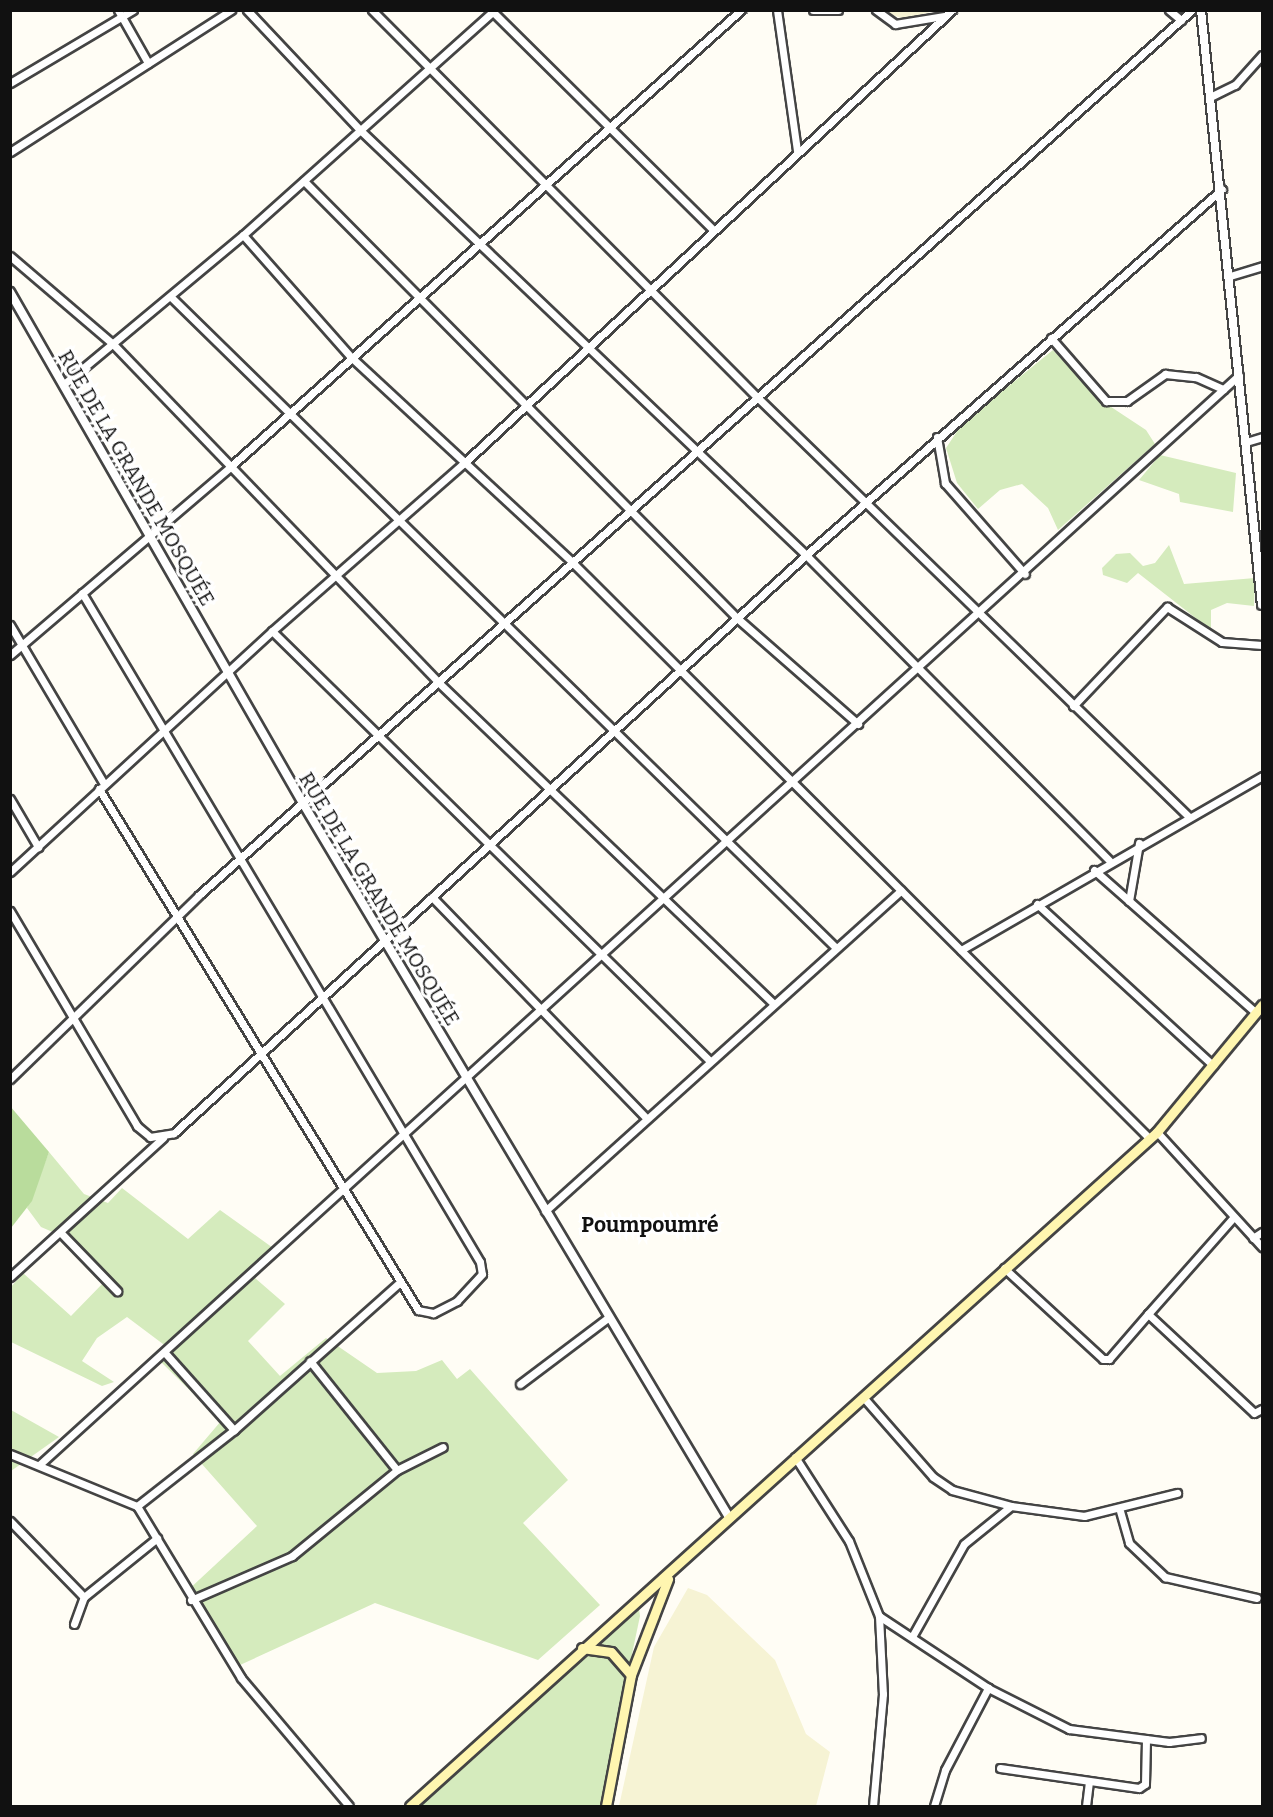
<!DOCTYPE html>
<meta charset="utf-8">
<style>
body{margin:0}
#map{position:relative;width:1273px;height:1817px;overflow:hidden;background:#fffdf5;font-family:Bitter,serif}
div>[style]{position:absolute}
.farmland>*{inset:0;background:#f6f3d4}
.green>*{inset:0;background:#d5ebbd}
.forest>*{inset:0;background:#b9dc9c}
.roads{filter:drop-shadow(2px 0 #444) drop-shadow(-2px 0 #444) drop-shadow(0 2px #444) drop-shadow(0 -2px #444)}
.minor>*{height:7px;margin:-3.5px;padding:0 3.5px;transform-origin:3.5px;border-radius:3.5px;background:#fff}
.tertiary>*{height:8px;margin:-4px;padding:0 4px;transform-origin:4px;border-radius:4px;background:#fff}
.secondary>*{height:9px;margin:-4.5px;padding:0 4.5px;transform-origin:4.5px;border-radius:4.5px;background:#fff6b0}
span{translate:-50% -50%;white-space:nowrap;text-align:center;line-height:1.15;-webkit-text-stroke:6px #fff;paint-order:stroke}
.street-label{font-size:20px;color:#111}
.neighbourhood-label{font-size:21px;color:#111;font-weight:700}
.frame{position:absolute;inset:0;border:12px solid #111;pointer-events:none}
</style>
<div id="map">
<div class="farmland">
<div style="clip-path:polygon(882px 11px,934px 11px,904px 19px)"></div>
<div style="clip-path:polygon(688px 1588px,707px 1595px,775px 1660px,806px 1734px,830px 1752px,816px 1806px,619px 1806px,654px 1647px)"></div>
</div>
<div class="green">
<div style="clip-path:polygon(1053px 350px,1099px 399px,1146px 430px,1155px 444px,1058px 530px,1048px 508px,1022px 484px,1000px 490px,978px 509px,957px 483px,946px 448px,962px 424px)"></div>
<div style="clip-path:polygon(1160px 455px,1236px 473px,1233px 512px,1180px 502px,1179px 494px,1139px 480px)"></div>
<div style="clip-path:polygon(1169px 545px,1184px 584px,1255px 578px,1254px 606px,1227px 603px,1211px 610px,1211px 630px,1138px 573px,1127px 583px,1103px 575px,1102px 568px,1116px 554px,1130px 553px,1143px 566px,1155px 563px)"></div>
<div style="clip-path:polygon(49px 1152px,84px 1194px,108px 1203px,122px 1188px,188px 1239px,220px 1210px,280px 1253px,255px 1278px,285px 1304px,248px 1341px,280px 1376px,326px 1338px,377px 1373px,416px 1371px,442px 1360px,457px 1379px,470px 1369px,568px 1480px,523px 1523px,600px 1605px,538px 1660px,375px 1603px,240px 1665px,186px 1592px,257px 1526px,193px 1454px,221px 1421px,161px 1362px,171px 1350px,127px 1317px,97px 1338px,82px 1361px,114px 1382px,102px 1386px,11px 1342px,11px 1287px,23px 1273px,71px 1316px,107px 1279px,55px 1233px,41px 1227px,27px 1208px)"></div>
<div style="clip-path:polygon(11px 1410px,59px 1437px,11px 1471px)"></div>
<div style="clip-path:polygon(631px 1609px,639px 1609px,640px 1616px,600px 1806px,418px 1806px)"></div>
</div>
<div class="forest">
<div style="clip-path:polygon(10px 1106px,49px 1152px,32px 1201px,11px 1228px)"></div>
</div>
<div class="roads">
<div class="minor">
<div style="left:118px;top:10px;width:61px;rotate:60.5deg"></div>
<div style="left:247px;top:10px;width:163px;rotate:46.7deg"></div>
<div style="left:359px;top:129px;width:617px;rotate:43.62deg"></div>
<div style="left:806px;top:555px;width:430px;rotate:45.2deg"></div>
<div style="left:372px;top:10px;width:544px;rotate:45.15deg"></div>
<div style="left:756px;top:396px;width:604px;rotate:44.19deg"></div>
<div style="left:777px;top:10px;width:142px;rotate:81.9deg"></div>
<div style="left:813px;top:10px;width:25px"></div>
<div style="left:876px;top:10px;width:24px;rotate:36deg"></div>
<div style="left:895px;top:24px;width:50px;rotate:-9.3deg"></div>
<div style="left:1169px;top:10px;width:16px;rotate:40deg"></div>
<div style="left:493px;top:12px;width:310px;rotate:44.7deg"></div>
<div style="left:10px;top:83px;width:143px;rotate:-30.7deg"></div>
<div style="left:1210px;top:97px;width:28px;rotate:-26deg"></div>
<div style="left:1235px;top:85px;width:40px;rotate:-48deg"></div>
<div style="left:10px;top:152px;width:263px;rotate:-32.7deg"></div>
<div style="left:304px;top:181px;width:615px;rotate:45.26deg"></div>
<div style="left:737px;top:618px;width:161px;rotate:41.2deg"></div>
<div style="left:243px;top:235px;width:338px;rotate:-41.8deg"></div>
<div style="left:10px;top:256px;width:134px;rotate:40.5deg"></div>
<div style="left:112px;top:343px;width:470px;rotate:46.1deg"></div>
<div style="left:438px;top:682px;width:465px;rotate:43.8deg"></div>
<div style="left:1230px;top:276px;width:34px;rotate:-17deg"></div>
<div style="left:172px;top:298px;width:929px;rotate:44.39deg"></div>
<div style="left:1051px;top:338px;width:84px;rotate:48.9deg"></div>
<div style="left:1106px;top:401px;width:21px"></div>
<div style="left:1127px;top:401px;width:47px;rotate:-35.4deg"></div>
<div style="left:1165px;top:374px;width:31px;rotate:6deg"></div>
<div style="left:1196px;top:377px;width:30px;rotate:24deg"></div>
<div style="left:64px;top:384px;width:233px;rotate:-39.8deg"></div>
<div style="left:243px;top:235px;width:164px;rotate:48.5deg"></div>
<div style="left:352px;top:358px;width:300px;rotate:42.8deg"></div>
<div style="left:572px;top:562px;width:815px;rotate:44.95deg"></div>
<div style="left:937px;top:437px;width:47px;rotate:80.1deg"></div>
<div style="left:945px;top:483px;width:121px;rotate:48.7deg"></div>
<div style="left:1246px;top:442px;width:17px;rotate:-17deg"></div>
<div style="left:82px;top:593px;width:778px;rotate:59.25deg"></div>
<div style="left:480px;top:1262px;width:12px;rotate:81deg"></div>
<div style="left:482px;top:1274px;width:37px;rotate:133deg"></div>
<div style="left:457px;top:1301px;width:27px;rotate:153deg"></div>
<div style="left:433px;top:1313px;width:15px;rotate:-169deg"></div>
<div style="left:418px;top:1310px;width:611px;rotate:-121.48deg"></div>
<div style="left:10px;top:625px;width:185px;rotate:59.4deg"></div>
<div style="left:272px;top:631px;width:614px;rotate:44.47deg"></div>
<div style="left:10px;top:655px;width:289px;rotate:-40.5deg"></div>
<div style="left:230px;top:467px;width:686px;rotate:-41.81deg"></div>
<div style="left:1073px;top:706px;width:137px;rotate:-46.5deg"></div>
<div style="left:1167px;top:607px;width:65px;rotate:32.5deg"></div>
<div style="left:1222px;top:642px;width:40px;rotate:4.3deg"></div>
<div style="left:10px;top:799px;width:56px;rotate:59.7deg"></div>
<div style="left:1094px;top:870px;width:216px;rotate:41.4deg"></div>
<div style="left:10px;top:872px;width:356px;rotate:-42.6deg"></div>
<div style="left:272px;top:631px;width:254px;rotate:-41.2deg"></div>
<div style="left:463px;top:464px;width:667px;rotate:-42.87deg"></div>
<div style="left:432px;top:897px;width:308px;rotate:45.9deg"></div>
<div style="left:1129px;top:901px;width:59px;rotate:-80.2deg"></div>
<div style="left:1037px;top:904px;width:239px;rotate:42.5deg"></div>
<div style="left:10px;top:911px;width:250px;rotate:59.4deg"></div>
<div style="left:137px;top:1126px;width:17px;rotate:40deg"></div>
<div style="left:150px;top:1137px;width:24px;rotate:-9deg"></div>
<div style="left:174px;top:1133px;width:856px;rotate:-42.44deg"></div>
<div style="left:806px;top:555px;width:554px;rotate:-41.34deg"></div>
<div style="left:961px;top:950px;width:348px;rotate:-30deg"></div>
<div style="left:10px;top:1079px;width:264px;rotate:-44.2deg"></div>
<div style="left:199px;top:895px;width:1330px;rotate:-41.71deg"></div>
<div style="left:1157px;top:1132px;width:156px;rotate:47.6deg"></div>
<div style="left:545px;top:1211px;width:479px;rotate:-42deg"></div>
<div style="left:1232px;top:1219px;width:127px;rotate:131.5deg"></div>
<div style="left:1148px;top:1314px;width:145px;rotate:43deg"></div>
<div style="left:1254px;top:1413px;width:9px;rotate:-27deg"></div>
<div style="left:61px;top:1233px;width:81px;rotate:46deg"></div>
<div style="left:1253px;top:1238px;width:11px;rotate:-34deg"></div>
<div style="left:1004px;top:1268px;width:134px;rotate:42.6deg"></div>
<div style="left:1103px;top:1359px;width:6px"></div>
<div style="left:1109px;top:1359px;width:60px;rotate:-49.1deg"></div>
<div style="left:10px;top:1277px;width:207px;rotate:-42.3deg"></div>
<div style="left:166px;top:1354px;width:102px;rotate:48.2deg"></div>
<div style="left:310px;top:1361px;width:139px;rotate:51.4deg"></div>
<div style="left:520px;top:1384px;width:111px;rotate:-37deg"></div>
<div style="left:863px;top:1397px;width:106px;rotate:48.8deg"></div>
<div style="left:933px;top:1477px;width:23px;rotate:34deg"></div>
<div style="left:952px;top:1490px;width:61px;rotate:15.2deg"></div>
<div style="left:10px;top:1454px;width:137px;rotate:22.3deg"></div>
<div style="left:137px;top:1506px;width:201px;rotate:58.8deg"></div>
<div style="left:241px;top:1678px;width:167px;rotate:49.8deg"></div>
<div style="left:795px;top:1457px;width:100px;rotate:57.3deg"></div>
<div style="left:849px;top:1541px;width:81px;rotate:68.2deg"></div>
<div style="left:879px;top:1616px;width:78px;rotate:87.1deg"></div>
<div style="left:883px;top:1694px;width:112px;rotate:95.1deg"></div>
<div style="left:39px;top:1465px;width:1621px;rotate:-42.25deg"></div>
<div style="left:137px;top:1506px;width:123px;rotate:-38.1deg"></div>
<div style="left:234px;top:1430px;width:221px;rotate:-41.7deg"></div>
<div style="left:1120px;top:1511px;width:33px;rotate:74deg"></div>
<div style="left:1129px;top:1543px;width:50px;rotate:43.4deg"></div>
<div style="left:1165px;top:1577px;width:94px;rotate:12.9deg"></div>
<div style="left:10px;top:1521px;width:106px;rotate:45.8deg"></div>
<div style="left:191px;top:1600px;width:110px;rotate:-23.5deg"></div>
<div style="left:292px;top:1556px;width:136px;rotate:-39.3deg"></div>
<div style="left:397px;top:1470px;width:51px;rotate:-26.6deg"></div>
<div style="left:879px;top:1616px;width:131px;rotate:33.4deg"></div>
<div style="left:988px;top:1688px;width:91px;rotate:26.8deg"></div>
<div style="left:1069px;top:1729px;width:101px;rotate:7.4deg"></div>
<div style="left:1169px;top:1742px;width:32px;rotate:-7deg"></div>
<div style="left:74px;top:1624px;width:29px;rotate:-70deg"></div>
<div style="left:84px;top:1597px;width:94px;rotate:-38.9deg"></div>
<div style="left:913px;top:1635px;width:104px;rotate:-60.7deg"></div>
<div style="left:964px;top:1544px;width:60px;rotate:-39deg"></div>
<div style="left:1011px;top:1506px;width:74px;rotate:7.8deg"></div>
<div style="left:1084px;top:1516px;width:96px;rotate:-13.9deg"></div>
<div style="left:1000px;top:1768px;width:140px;rotate:8.2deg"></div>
<div style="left:1139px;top:1788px;width:7px;rotate:-34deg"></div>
<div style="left:1145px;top:1784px;width:45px;rotate:-88.7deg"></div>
<div style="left:934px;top:1806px;width:38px;rotate:-73deg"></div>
<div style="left:945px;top:1770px;width:93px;rotate:-62.3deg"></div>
<div style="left:1086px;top:1806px;width:23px;rotate:-83deg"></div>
</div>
<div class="tertiary">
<div style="left:1201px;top:10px;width:598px;rotate:84.15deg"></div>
<div style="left:10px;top:292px;width:591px;rotate:60.18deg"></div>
<div style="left:304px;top:805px;width:829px;rotate:59.17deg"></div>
</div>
<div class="secondary">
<div style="left:582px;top:1648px;width:29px;rotate:8deg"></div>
<div style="left:611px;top:1652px;width:30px;rotate:49deg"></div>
<div style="left:410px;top:1806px;width:1006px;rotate:-42.06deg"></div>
<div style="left:1157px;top:1132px;width:165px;rotate:-50.4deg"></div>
<div style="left:606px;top:1806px;width:133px;rotate:-79.2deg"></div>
<div style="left:631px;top:1675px;width:103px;rotate:-68.9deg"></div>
</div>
</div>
<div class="street-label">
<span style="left:136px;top:478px;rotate:60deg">RUE DE LA GRANDE MOSQUÉE</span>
<span style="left:379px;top:899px;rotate:59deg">RUE DE LA GRANDE MOSQUÉE</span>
</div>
<div class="neighbourhood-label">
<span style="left:650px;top:1225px">Poumpoumré</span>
</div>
<div class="frame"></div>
</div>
